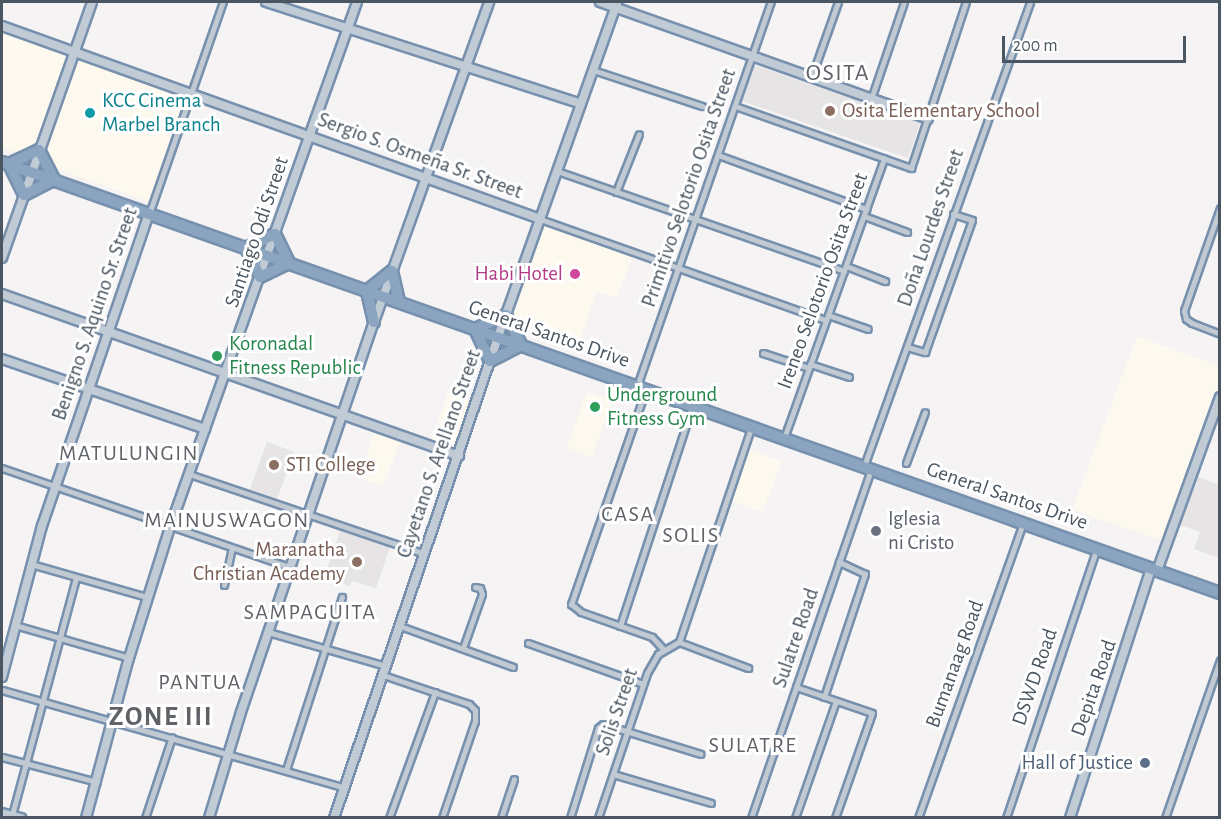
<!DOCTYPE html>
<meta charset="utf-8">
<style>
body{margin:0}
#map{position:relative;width:1221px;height:819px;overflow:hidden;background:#f5f3f3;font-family:"Alegreya Sans",sans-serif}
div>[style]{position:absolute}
.commercial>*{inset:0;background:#fdf9ef;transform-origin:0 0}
.education>*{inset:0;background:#e6e4e5;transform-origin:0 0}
.roads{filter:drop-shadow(2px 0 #7690ad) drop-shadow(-2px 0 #7690ad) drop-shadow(0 2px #7690ad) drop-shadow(0 -2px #7690ad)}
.street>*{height:5px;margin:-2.5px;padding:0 2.5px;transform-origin:2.5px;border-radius:2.5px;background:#c1cad2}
.secondary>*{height:8px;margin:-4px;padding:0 4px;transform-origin:4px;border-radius:4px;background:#c1cbd6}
.highway>*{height:10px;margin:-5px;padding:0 5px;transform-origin:5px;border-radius:5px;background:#8ba5c1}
.dots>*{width:16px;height:16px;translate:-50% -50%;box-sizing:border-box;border:3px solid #fff;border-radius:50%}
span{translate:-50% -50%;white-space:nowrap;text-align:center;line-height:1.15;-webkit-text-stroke:6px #fff;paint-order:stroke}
.culture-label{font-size:21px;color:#0d838f}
.left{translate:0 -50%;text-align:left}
.education-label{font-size:21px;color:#785e54}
.right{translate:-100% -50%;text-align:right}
.street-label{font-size:21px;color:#4a5661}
.hotel-label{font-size:21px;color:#b23c85}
.leisure-label{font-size:21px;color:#27864d}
.worship-label{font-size:21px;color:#5b616d}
.service-label{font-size:21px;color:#4e5e75}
.neighbourhood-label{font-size:22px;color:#5f6368;letter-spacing:1.5px}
.quarter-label{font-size:24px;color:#5f6368;letter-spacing:1.5px}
.district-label{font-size:27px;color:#5f6368;font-weight:700;letter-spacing:1.5px}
.frame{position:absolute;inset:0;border:3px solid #4a5661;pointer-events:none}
.scale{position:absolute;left:1002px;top:36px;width:184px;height:27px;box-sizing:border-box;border:3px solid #4a5661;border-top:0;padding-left:8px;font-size:18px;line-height:21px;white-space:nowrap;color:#4a5661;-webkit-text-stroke:4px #fff;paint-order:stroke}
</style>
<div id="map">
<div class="commercial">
<div style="clip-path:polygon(2px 30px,68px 53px,33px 148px,21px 154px,2px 148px)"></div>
<div style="clip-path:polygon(76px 56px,188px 95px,149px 202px,50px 166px,41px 151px)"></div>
<div style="clip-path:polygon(542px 224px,633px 257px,616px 298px,596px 292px,580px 340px,510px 315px)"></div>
<div style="clip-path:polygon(1137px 336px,1219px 366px,1219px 391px,1165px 541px,1072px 510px)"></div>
<div style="left:587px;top:392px;width:27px;height:59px;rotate:20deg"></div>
<div style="left:448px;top:393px;width:24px;height:50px;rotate:19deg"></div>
<div style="left:375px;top:431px;width:27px;height:49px;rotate:20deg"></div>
<div style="left:747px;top:448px;width:38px;height:54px;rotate:22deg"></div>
</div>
<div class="education">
<div style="left:754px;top:65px;width:176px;height:38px;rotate:19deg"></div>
<div style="left:267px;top:442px;width:29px;height:50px;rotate:20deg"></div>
<div style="clip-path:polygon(1194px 475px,1217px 484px,1219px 478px,1219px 558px,1194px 549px,1200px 532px,1177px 524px)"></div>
<div style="clip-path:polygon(340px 531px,390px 547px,376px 588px,352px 581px,349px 586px,324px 578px)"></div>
</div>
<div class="roads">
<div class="street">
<div style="left:593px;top:70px;width:115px;rotate:18.3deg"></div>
<div style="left:811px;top:78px;width:81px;rotate:-70.4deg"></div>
<div style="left:871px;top:99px;width:102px;rotate:-71.2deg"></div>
<div style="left:735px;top:106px;width:187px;rotate:19.4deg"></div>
<div style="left:911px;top:168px;width:175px;rotate:-71.7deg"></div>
<div style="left:718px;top:155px;width:158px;rotate:20deg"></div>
<div style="left:557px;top:171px;width:304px;rotate:19.2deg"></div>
<div style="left:616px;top:192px;width:62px;rotate:-68.4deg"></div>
<div style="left:1220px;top:208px;width:109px;rotate:109.3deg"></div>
<div style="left:1184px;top:311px;width:8px;rotate:76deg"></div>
<div style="left:1186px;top:319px;width:7px;rotate:34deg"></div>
<div style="left:1192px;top:323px;width:30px;rotate:21deg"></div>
<div style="left:149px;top:214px;width:225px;rotate:-70.8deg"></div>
<div style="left:864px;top:216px;width:46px;rotate:20.4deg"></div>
<div style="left:540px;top:219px;width:303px;rotate:19.5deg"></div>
<div style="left:846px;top:266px;width:42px;rotate:21deg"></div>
<div style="left:828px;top:315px;width:42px;rotate:19.3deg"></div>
<div style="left:907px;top:347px;width:19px;rotate:16deg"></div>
<div style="left:925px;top:352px;width:140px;rotate:-70.4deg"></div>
<div style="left:972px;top:220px;width:20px;rotate:-162deg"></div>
<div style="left:763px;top:353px;width:48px;rotate:18.1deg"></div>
<div style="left:810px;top:364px;width:41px;rotate:18.4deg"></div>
<div style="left:637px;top:386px;width:407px;rotate:-70.8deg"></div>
<div style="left:646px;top:389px;width:228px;rotate:109.2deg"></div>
<div style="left:571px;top:604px;width:13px;rotate:39deg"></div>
<div style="left:581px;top:612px;width:75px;rotate:19.4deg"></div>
<div style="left:652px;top:637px;width:16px;rotate:47deg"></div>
<div style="left:784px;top:438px;width:297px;rotate:-70.3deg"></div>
<div style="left:906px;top:463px;width:54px;rotate:-69.6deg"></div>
<div style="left:864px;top:466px;width:493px;rotate:-70.3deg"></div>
<div style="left:2px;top:468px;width:305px;rotate:19deg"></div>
<div style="left:189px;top:474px;width:249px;rotate:18.7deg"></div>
<div style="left:31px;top:564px;width:121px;rotate:15.9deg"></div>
<div style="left:224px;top:585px;width:38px;rotate:-78deg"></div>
<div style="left:15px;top:625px;width:119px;rotate:16.1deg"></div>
<div style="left:400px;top:626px;width:120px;rotate:19.9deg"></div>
<div style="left:620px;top:626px;width:231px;rotate:-71.8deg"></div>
<div style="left:268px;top:632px;width:123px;rotate:16.1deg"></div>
<div style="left:679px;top:642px;width:74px;rotate:20.6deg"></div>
<div style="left:528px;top:643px;width:122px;rotate:19.6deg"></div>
<div style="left:463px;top:648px;width:57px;rotate:-70.6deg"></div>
<div style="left:482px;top:594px;width:6px;rotate:-108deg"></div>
<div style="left:480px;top:588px;width:5px;rotate:-169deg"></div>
<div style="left:383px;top:675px;width:91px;rotate:18.6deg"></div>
<div style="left:469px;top:704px;width:8px;rotate:45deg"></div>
<div style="left:475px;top:710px;width:11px;rotate:90deg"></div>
<div style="left:475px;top:721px;width:102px;rotate:108.8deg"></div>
<div style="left:796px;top:687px;width:80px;rotate:18.9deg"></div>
<div style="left:872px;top:713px;width:111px;rotate:109.4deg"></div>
<div style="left:2px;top:690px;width:357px;rotate:15.9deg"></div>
<div style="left:824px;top:697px;width:130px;rotate:-71.6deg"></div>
<div style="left:865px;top:574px;width:29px;rotate:-155deg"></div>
<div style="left:2px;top:757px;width:98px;rotate:14.7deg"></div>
<div style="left:286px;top:770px;width:182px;rotate:-72.1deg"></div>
<div style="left:613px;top:774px;width:102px;rotate:16.5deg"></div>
<div style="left:12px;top:815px;width:246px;rotate:-74.9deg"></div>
<div style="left:145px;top:818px;width:85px;rotate:-71.6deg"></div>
<div style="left:389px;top:818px;width:134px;rotate:-69.9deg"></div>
<div style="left:501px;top:818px;width:41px;rotate:-71.6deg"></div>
<div style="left:570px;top:818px;width:94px;rotate:-72.7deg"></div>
<div style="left:598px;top:728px;width:6px;rotate:-39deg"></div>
<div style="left:603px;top:724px;width:102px;rotate:17deg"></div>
<div style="left:598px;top:818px;width:153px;rotate:-71.3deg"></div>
<div style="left:647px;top:673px;width:22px;rotate:-60deg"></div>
<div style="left:658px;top:654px;width:24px;rotate:-30deg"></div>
<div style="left:679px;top:642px;width:226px;rotate:-71.4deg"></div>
<div style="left:751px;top:818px;width:369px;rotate:-71deg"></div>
<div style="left:795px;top:818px;width:124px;rotate:-70.7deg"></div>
<div style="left:918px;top:818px;width:313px;rotate:-70.4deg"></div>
<div style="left:1006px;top:818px;width:283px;rotate:-71.4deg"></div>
<div style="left:1165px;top:818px;width:167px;rotate:-70.8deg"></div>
</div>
<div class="secondary">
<div style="left:266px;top:2px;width:331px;rotate:17.9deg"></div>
<div style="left:600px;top:2px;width:348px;rotate:19.6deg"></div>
<div style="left:2px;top:26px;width:572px;rotate:19.73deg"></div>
<div style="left:2px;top:258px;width:271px;rotate:-70.6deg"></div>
<div style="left:2px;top:294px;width:485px;rotate:19.5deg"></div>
<div style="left:2px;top:359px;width:215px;rotate:19deg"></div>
<div style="left:1157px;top:571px;width:185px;rotate:-70.1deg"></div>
<div style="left:2px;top:677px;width:156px;rotate:-75.2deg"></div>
<div style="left:42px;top:526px;width:330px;rotate:-71.1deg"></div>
<div style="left:2px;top:813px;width:20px;rotate:15deg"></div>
<div style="left:86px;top:818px;width:166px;rotate:-75deg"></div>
<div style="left:129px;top:658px;width:137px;rotate:-72.6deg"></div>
<div style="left:170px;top:527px;width:557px;rotate:-70.39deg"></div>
<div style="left:209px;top:818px;width:111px;rotate:-73.2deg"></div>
<div style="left:241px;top:712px;width:412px;rotate:-71.2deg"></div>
<div style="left:374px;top:322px;width:340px;rotate:-70.2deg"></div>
<div style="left:334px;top:818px;width:508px;rotate:-71.17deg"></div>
<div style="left:498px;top:337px;width:356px;rotate:-70.4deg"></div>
<div style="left:1070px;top:818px;width:262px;rotate:-72deg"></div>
</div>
<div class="highway">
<div style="left:2px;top:162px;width:1292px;rotate:19.49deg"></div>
<div style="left:9px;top:164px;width:34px;rotate:64deg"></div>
<div style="left:24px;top:195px;width:34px;rotate:-27deg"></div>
<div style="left:9px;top:164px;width:33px;rotate:-25deg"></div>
<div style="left:39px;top:150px;width:34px;rotate:63deg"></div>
<div style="left:246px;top:248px;width:32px;rotate:64deg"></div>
<div style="left:260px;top:277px;width:32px;rotate:-26deg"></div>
<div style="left:246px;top:248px;width:32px;rotate:-26deg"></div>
<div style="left:275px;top:234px;width:32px;rotate:64deg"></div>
<div style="left:374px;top:322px;width:32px;rotate:-103deg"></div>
<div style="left:367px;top:291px;width:32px;rotate:-39deg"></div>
<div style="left:392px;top:271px;width:32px;rotate:77deg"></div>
<div style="left:475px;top:329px;width:35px;rotate:65deg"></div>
<div style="left:490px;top:361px;width:35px;rotate:-27deg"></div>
<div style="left:475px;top:329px;width:34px;rotate:-24deg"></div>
<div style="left:506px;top:315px;width:34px;rotate:63deg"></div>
</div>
</div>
<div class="dots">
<div style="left:830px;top:111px;background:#8d6e63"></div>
<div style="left:90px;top:113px;background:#0f9aa8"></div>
<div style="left:575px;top:274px;background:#d1479c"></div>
<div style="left:217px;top:356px;background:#2e9e5b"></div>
<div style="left:595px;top:407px;background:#2e9e5b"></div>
<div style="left:274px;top:465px;background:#8d6e63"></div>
<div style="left:876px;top:531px;background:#6b7280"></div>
<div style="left:357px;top:562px;background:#8d6e63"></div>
<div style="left:1145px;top:763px;background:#5c6f8a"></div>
</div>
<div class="culture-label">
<span class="left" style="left:102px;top:113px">KCC Cinema<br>Marbel Branch</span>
</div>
<div class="education-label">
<span class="left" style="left:842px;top:111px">Osita Elementary School</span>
<span class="left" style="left:286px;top:465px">STI College</span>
<span class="right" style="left:345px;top:562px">Maranatha<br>Christian Academy</span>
</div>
<div class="street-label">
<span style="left:420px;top:156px;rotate:20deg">Sergio S. Osmeña Sr. Street</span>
<span style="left:689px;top:188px;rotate:-71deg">Primitivo Selotorio Osita Street</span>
<span style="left:931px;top:228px;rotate:-71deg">Doña Lourdes Street</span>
<span style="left:257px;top:232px;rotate:-71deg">Santiago Odi Street</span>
<span style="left:823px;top:281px;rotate:-70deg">Ireneo Selotorio Osita Street</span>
<span style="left:95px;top:314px;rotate:-71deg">Benigno S. Aquino Sr. Street</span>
<span style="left:549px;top:334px;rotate:19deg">General Santos Drive</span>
<span style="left:439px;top:454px;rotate:-71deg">Cayetano S. Arellano Street</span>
<span style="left:1007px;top:496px;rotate:19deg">General Santos Drive</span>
<span style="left:796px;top:638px;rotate:-71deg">Sulatre Road</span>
<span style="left:955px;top:664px;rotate:-70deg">Bumanaag Road</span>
<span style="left:1035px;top:677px;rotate:-71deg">DSWD Road</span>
<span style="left:1094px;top:688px;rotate:-71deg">Depita Road</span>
<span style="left:617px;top:712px;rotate:-71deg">Solis Street</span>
</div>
<div class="hotel-label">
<span class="right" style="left:563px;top:274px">Habi Hotel</span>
</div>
<div class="leisure-label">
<span class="left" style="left:229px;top:356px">Koronadal<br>Fitness Republic</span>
<span class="left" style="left:607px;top:407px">Underground<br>Fitness Gym</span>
</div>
<div class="worship-label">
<span class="left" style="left:888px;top:531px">Iglesia<br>ni Cristo</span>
</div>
<div class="service-label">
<span class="right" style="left:1133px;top:763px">Hall of Justice</span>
</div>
<div class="neighbourhood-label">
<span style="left:129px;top:454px">MATULUNGIN</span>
<span style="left:628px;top:515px">CASA</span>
<span style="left:227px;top:521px">MAINUSWAGON</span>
<span style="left:691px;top:536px">SOLIS</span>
<span style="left:310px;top:613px">SAMPAGUITA</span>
<span style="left:200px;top:683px">PANTUA</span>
<span style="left:753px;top:746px">SULATRE</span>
</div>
<div class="quarter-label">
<span style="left:838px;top:74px">OSITA</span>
</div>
<div class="district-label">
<span style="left:161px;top:717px">ZONE III</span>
</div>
<div class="frame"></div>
<div class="scale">200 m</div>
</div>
